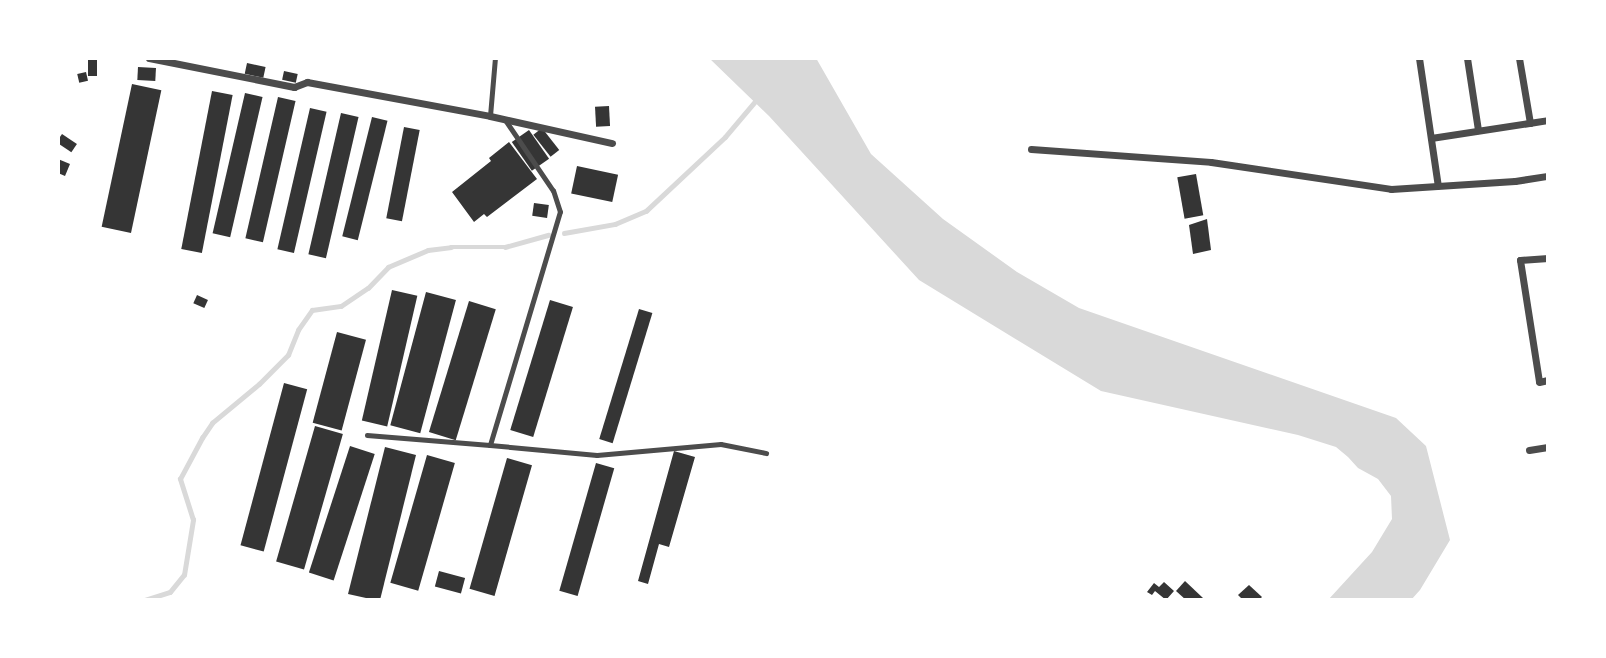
<!DOCTYPE html>
<style>
body{margin:0}
#map{position:relative;width:1606px;height:658px;overflow:hidden;background:#fff;font-family:"Noto Sans",sans-serif}
div>[style]{position:absolute}
.water>*{inset:0;background:#d9d9d9}
.stream>*{height:4.5px;margin:-2.25px;padding:0 2.25px;transform-origin:2.25px;border-radius:2.25px;background:#d9d9d9}
.building>*{inset:0;background:#353535;transform-origin:0 0}
.service>*{height:4.5px;margin:-2.25px;padding:0 2.25px;transform-origin:2.25px;border-radius:2.25px;background:#4c4c4c}
.minor>*{height:7px;margin:-3.5px;padding:0 3.5px;transform-origin:3.5px;border-radius:3.5px;background:#4c4c4c}
span{translate:-50% -50%;white-space:nowrap;text-align:center;line-height:1.15;-webkit-text-stroke:5px #fff;paint-order:stroke}
.frame{position:absolute;inset:0;border:60px solid #fff;pointer-events:none}
</style>
<div id="map">
<div class="water">
<div style="clip-path:polygon(709px 58px,816px 58px,871px 154px,943px 219px,1017px 272px,1079px 308px,1396px 418px,1426px 446px,1450px 540px,1420px 590px,1411px 600px,1328px 600px,1372px 552px,1392px 519px,1391px 496px,1378px 479px,1358px 468px,1348px 457px,1336px 447px,1298px 435px,1101px 391px,919px 280px,769px 116px)"></div>
</div>
<div class="stream">
<div style="left:564px;top:233px;width:52px;rotate:-10deg"></div>
<div style="left:615px;top:224px;width:34px;rotate:-23deg"></div>
<div style="left:646px;top:211px;width:108px;rotate:-43.1deg"></div>
<div style="left:725px;top:137px;width:50px;rotate:-49.9deg"></div>
<div style="left:145px;top:600px;width:26px;rotate:-18deg"></div>
<div style="left:170px;top:592px;width:22px;rotate:-51deg"></div>
<div style="left:184px;top:575px;width:56px;rotate:-80.7deg"></div>
<div style="left:193px;top:520px;width:43px;rotate:-107.6deg"></div>
<div style="left:180px;top:479px;width:47px;rotate:-61.8deg"></div>
<div style="left:202px;top:438px;width:18px;rotate:-56deg"></div>
<div style="left:212px;top:423px;width:61px;rotate:-39.7deg"></div>
<div style="left:259px;top:384px;width:41px;rotate:-45deg"></div>
<div style="left:288px;top:355px;width:27px;rotate:-68deg"></div>
<div style="left:298px;top:330px;width:24px;rotate:-55deg"></div>
<div style="left:312px;top:310px;width:29px;rotate:-8deg"></div>
<div style="left:341px;top:306px;width:32px;rotate:-34deg"></div>
<div style="left:368px;top:288px;width:29px;rotate:-46deg"></div>
<div style="left:388px;top:267px;width:43px;rotate:-23deg"></div>
<div style="left:428px;top:250px;width:23px;rotate:-7deg"></div>
<div style="left:451px;top:247px;width:54px"></div>
<div style="left:505px;top:247px;width:45px;rotate:-15.6deg"></div>
</div>
<div class="building">
<div style="left:88px;top:60px;width:9px;height:16px"></div>
<div style="left:247px;top:63px;width:19px;height:11px;rotate:12deg"></div>
<div style="left:138px;top:67px;width:18px;height:13px;rotate:3deg"></div>
<div style="left:284px;top:71px;width:14px;height:9px;rotate:12deg"></div>
<div style="left:86px;top:72px;width:9px;height:9px;rotate:77deg"></div>
<div style="left:132px;top:84px;width:30px;height:146px;rotate:12deg"></div>
<div style="left:212px;top:91px;width:21px;height:161px;rotate:11deg"></div>
<div style="left:245px;top:93px;width:18px;height:144px;rotate:13deg"></div>
<div style="left:278px;top:97px;width:18px;height:145px;rotate:13deg"></div>
<div style="left:609px;top:106px;width:20px;height:14px;rotate:87deg"></div>
<div style="left:310px;top:108px;width:17px;height:145px;rotate:13deg"></div>
<div style="left:341px;top:113px;width:18px;height:145px;rotate:13deg"></div>
<div style="left:372px;top:117px;width:16px;height:123px;rotate:14deg"></div>
<div style="left:404px;top:127px;width:16px;height:93px;rotate:11deg"></div>
<div style="left:542px;top:128px;width:28px;height:11px;rotate:52deg"></div>
<div style="left:529px;top:130px;width:35px;height:21px;rotate:55deg"></div>
<div style="left:62px;top:134px;width:18px;height:10px;rotate:34deg"></div>
<div style="clip-path:polygon(509px 142px,537px 179px,487px 217px,484px 214px,474px 222px,452px 192px,491px 161px,489px 158px)"></div>
<div style="clip-path:polygon(58px 159px,70px 164px,65px 176px,58px 173px)"></div>
<div style="left:577px;top:166px;width:42px;height:28px;rotate:12deg"></div>
<div style="left:1196px;top:174px;width:42px;height:19px;rotate:80deg"></div>
<div style="left:534px;top:203px;width:15px;height:13px;rotate:8deg"></div>
<div style="clip-path:polygon(1207px 219px,1211px 250px,1193px 254px,1189px 225px)"></div>
<div style="left:392px;top:290px;width:26px;height:134px;rotate:13deg"></div>
<div style="left:426px;top:292px;width:31px;height:138px;rotate:15deg"></div>
<div style="left:197px;top:295px;width:12px;height:9px;rotate:24deg"></div>
<div style="left:550px;top:300px;width:24px;height:136px;rotate:17deg"></div>
<div style="left:469px;top:301px;width:28px;height:137px;rotate:17deg"></div>
<div style="left:639px;top:309px;width:14px;height:136px;rotate:17deg"></div>
<div style="left:337px;top:332px;width:30px;height:94px;rotate:15deg"></div>
<div style="left:284px;top:383px;width:24px;height:168px;rotate:15deg"></div>
<div style="left:315px;top:426px;width:29px;height:141px;rotate:16deg"></div>
<div style="left:350px;top:446px;width:26px;height:133px;rotate:18deg"></div>
<div style="clip-path:polygon(385px 447px,416px 455px,380px 600px,375px 600px,348px 594px)"></div>
<div style="clip-path:polygon(674px 451px,695px 457px,669px 547px,659px 544px,648px 584px,638px 581px)"></div>
<div style="left:427px;top:455px;width:29px;height:133px;rotate:16deg"></div>
<div style="left:507px;top:458px;width:26px;height:136px;rotate:16deg"></div>
<div style="left:596px;top:463px;width:19px;height:133px;rotate:16deg"></div>
<div style="left:439px;top:571px;width:27px;height:16px;rotate:15deg"></div>
<div style="clip-path:polygon(1185px 581px,1203px 598px,1201px 600px,1186px 600px,1176px 591px)"></div>
<div style="clip-path:polygon(1164px 582px,1174px 591px,1166px 600px,1155px 591px,1152px 595px,1147px 592px,1154px 583px,1159px 587px)"></div>
<div style="clip-path:polygon(1249px 585px,1262px 597px,1259px 600px,1243px 600px,1238px 595px)"></div>
</div>
<div class="service">
<div style="left:490px;top:116px;width:58px;rotate:-85.1deg"></div>
<div style="left:367px;top:435px;width:123px;rotate:4.6deg"></div>
<div style="left:490px;top:445px;width:243px;rotate:-73.3deg"></div>
<div style="left:560px;top:212px;width:22px;rotate:-108deg"></div>
<div style="left:553px;top:191px;width:86px;rotate:-124.1deg"></div>
<div style="left:490px;top:445px;width:107px;rotate:5.3deg"></div>
<div style="left:597px;top:455px;width:124px;rotate:-5.1deg"></div>
<div style="left:721px;top:444px;width:46px;rotate:11.3deg"></div>
</div>
<div class="minor">
<div style="left:149px;top:58px;width:148px;rotate:11.3deg"></div>
<div style="left:294px;top:87px;width:14px;rotate:-21deg"></div>
<div style="left:307px;top:82px;width:186px;rotate:10.5deg"></div>
<div style="left:490px;top:116px;width:125px;rotate:12.5deg"></div>
<div style="left:1419px;top:58px;width:129px;rotate:81.6deg"></div>
<div style="left:1467px;top:58px;width:73px;rotate:81.3deg"></div>
<div style="left:1519px;top:58px;width:66px;rotate:80.4deg"></div>
<div style="left:1431px;top:138px;width:118px;rotate:-8.7deg"></div>
<div style="left:1031px;top:149px;width:180px;rotate:4.1deg"></div>
<div style="left:1211px;top:162px;width:182px;rotate:8.5deg"></div>
<div style="left:1391px;top:189px;width:124px;rotate:-3.7deg"></div>
<div style="left:1515px;top:181px;width:33px;rotate:-9deg"></div>
<div style="left:1548px;top:258px;width:28px;rotate:176deg"></div>
<div style="left:1520px;top:260px;width:123px;rotate:81.1deg"></div>
<div style="left:1539px;top:382px;width:9px;rotate:-13deg"></div>
<div style="left:1529px;top:450px;width:19px;rotate:-9deg"></div>
</div>
<div class="frame"></div>
</div>
